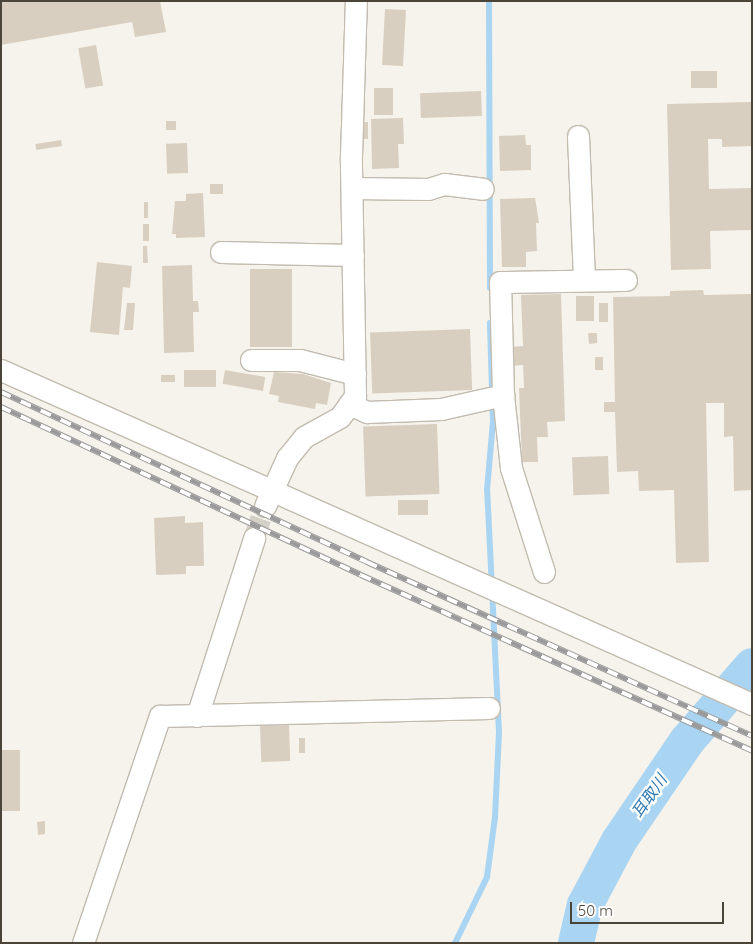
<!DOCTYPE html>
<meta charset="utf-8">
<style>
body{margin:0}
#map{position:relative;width:753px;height:944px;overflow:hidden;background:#f6f3ec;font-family:Quicksand,"Noto Sans JP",sans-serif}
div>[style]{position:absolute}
.stream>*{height:6px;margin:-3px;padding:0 3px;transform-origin:3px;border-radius:3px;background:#a9d4f2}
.river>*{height:36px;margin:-18px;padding:0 18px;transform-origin:18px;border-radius:18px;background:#a9d4f2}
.building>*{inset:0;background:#d8cfc1;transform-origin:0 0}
.minor-tunnel>*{height:21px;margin-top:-10.5px;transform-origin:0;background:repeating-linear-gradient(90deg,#d4d0c8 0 21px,transparent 0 32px)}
.roads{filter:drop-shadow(1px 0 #c2bbae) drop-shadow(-1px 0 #c2bbae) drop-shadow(0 1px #c2bbae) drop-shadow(0 -1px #c2bbae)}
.minor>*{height:21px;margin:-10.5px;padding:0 10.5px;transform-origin:10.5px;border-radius:10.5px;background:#fff}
.rail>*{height:5.5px;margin-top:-2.75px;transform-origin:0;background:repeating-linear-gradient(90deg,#fff 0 11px,#9a9a9a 0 22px);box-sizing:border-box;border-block:1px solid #9a9a9a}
span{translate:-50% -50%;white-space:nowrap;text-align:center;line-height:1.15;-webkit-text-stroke:4.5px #fff;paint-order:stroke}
.water-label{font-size:16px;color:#2e7ab2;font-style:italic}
.frame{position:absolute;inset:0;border:2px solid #4b4439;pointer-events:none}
.scale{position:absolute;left:570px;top:902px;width:154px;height:22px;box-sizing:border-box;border:2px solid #4b4439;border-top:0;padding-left:6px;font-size:15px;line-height:18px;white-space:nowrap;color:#4b4439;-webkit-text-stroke:4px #fff;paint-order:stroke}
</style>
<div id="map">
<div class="stream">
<div style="left:489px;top:1px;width:287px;rotate:89.8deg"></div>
<div style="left:455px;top:943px;width:73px;rotate:-64.1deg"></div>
<div style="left:487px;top:877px;width:61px;rotate:-82.4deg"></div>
<div style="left:495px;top:817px;width:85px;rotate:-87.3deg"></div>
<div style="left:499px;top:732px;width:242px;rotate:-92.8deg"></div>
<div style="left:487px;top:490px;width:69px;rotate:-85deg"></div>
<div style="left:493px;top:421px;width:98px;rotate:-91.8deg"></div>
</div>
<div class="river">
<div style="left:576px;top:943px;width:39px;rotate:-77deg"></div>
<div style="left:585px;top:905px;width:72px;rotate:-62deg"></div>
<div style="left:619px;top:841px;width:121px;rotate:-55.8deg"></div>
<div style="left:687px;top:741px;width:99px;rotate:-49.1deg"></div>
</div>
<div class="building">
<div style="clip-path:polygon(1px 1px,160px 1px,166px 32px,135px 37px,132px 22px,1px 45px)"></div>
<div style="left:385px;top:9px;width:21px;height:56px;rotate:3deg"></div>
<div style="left:96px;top:45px;width:41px;height:18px;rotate:80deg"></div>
<div style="left:691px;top:71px;width:26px;height:17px"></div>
<div style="left:374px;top:88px;width:19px;height:27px"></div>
<div style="left:481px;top:91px;width:25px;height:61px;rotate:88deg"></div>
<div style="clip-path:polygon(752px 102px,752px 146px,722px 147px,722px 139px,708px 139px,709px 189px,752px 188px,752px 230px,710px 231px,711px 269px,671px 270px,667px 104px)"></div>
<div style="clip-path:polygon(403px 118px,404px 144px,398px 144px,399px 168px,372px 169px,371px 119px)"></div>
<div style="left:166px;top:121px;width:10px;height:9px"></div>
<div style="clip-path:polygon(362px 122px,368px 122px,368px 139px,363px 139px)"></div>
<div style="clip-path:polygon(525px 135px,526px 145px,531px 145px,531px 170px,500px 171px,499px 136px)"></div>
<div style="left:61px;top:140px;width:6px;height:26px;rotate:81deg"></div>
<div style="left:187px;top:143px;width:30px;height:21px;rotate:88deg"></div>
<div style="left:210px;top:184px;width:13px;height:10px"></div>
<div style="clip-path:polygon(203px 193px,205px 237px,176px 238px,176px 234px,172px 234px,175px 201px,186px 201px,186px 194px)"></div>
<div style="clip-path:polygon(535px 198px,539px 223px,536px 223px,537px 251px,526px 252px,526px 267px,502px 267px,500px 199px)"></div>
<div style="left:144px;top:202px;width:4px;height:16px"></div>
<div style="left:143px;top:224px;width:6px;height:17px"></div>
<div style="clip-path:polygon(143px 246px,147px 246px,148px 263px,143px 263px)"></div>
<div style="clip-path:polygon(97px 262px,132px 266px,130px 288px,123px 287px,119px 335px,90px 332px)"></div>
<div style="clip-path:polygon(192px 265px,193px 301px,198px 301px,199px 312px,193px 312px,194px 352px,164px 353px,162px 266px)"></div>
<div style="left:250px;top:269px;width:42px;height:78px"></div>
<div style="clip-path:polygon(703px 290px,704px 295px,752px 294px,752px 490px,734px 491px,733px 436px,724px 437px,724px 403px,706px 403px,709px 562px,676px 563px,674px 490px,639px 491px,638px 471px,617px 472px,615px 412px,604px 412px,604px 402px,615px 402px,613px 297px,670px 296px,670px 291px)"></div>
<div style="clip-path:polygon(561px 294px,565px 421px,547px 422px,548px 437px,537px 437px,538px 462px,522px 462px,519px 388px,524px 388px,523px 365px,511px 366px,510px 347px,523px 346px,521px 295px)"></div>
<div style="left:576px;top:296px;width:18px;height:25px"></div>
<div style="clip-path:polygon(127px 303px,135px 303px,133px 330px,124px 330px)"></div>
<div style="left:599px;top:303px;width:9px;height:19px"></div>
<div style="left:470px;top:329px;width:61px;height:100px;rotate:88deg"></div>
<div style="clip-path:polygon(588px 333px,597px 333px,597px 343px,589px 344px)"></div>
<div style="left:595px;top:357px;width:8px;height:13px"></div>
<div style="left:216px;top:370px;width:17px;height:32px;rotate:90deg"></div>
<div style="left:225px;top:370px;width:41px;height:14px;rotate:10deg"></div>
<div style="clip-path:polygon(274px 372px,303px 374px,331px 383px,327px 405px,316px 403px,315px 409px,278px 402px,279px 396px,269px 394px)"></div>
<div style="left:175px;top:375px;width:7px;height:14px;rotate:90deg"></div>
<div style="left:437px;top:424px;width:70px;height:74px;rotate:88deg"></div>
<div style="left:608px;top:456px;width:38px;height:36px;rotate:88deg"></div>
<div style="left:428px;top:500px;width:15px;height:30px;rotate:90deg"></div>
<div style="clip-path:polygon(185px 516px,185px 523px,203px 522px,204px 566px,186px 566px,186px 574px,156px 575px,154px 518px)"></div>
<div style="left:289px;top:725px;width:36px;height:29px;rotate:88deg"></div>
<div style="left:299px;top:738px;width:6px;height:15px"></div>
<div style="left:1px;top:750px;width:19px;height:61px"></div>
<div style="clip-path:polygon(45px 821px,45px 834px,38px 835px,37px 822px)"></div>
</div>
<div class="minor-tunnel">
<div style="left:254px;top:538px;width:34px;rotate:-71deg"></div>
</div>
<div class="roads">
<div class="minor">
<div style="left:578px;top:136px;width:144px;rotate:87.6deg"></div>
<div style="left:352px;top:188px;width:76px;rotate:0.8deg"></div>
<div style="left:428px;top:189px;width:17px;rotate:-17deg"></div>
<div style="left:444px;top:184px;width:39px;rotate:7deg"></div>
<div style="left:221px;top:252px;width:132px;rotate:1.3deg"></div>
<div style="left:251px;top:360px;width:49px"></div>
<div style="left:300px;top:360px;width:57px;rotate:14.3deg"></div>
<div style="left:1px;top:370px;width:822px;rotate:23.98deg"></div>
<div style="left:349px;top:404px;width:20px;rotate:24deg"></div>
<div style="left:367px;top:412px;width:74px;rotate:-2.3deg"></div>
<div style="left:441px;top:409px;width:64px;rotate:-12.7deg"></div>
<div style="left:265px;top:506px;width:53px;rotate:-65.4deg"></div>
<div style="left:287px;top:458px;width:27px;rotate:-51deg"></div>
<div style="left:304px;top:437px;width:41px;rotate:-29.1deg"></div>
<div style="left:340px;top:417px;width:26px;rotate:-54deg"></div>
<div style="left:355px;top:396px;width:240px;rotate:-91deg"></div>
<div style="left:351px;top:156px;width:155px;rotate:-88.2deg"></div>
<div style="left:544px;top:572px;width:109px;rotate:-107.6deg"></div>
<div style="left:511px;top:468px;width:73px;rotate:-96.3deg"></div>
<div style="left:503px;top:395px;width:113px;rotate:-91.5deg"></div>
<div style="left:500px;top:282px;width:126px;rotate:-0.9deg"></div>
<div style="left:197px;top:716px;width:187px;rotate:-72.2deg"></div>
<div style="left:83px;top:943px;width:240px;rotate:-71.3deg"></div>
<div style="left:160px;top:716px;width:329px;rotate:-1.4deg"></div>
</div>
</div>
<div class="rail">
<div style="left:1px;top:392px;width:404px;rotate:24.9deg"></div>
<div style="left:367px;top:562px;width:422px;rotate:24.3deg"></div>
<div style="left:1px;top:407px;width:397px;rotate:25deg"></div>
<div style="left:361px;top:575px;width:429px;rotate:24.2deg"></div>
</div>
<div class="water-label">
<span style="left:649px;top:796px;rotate:-55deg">耳取川</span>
</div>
<div class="frame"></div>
<div class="scale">50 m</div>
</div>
